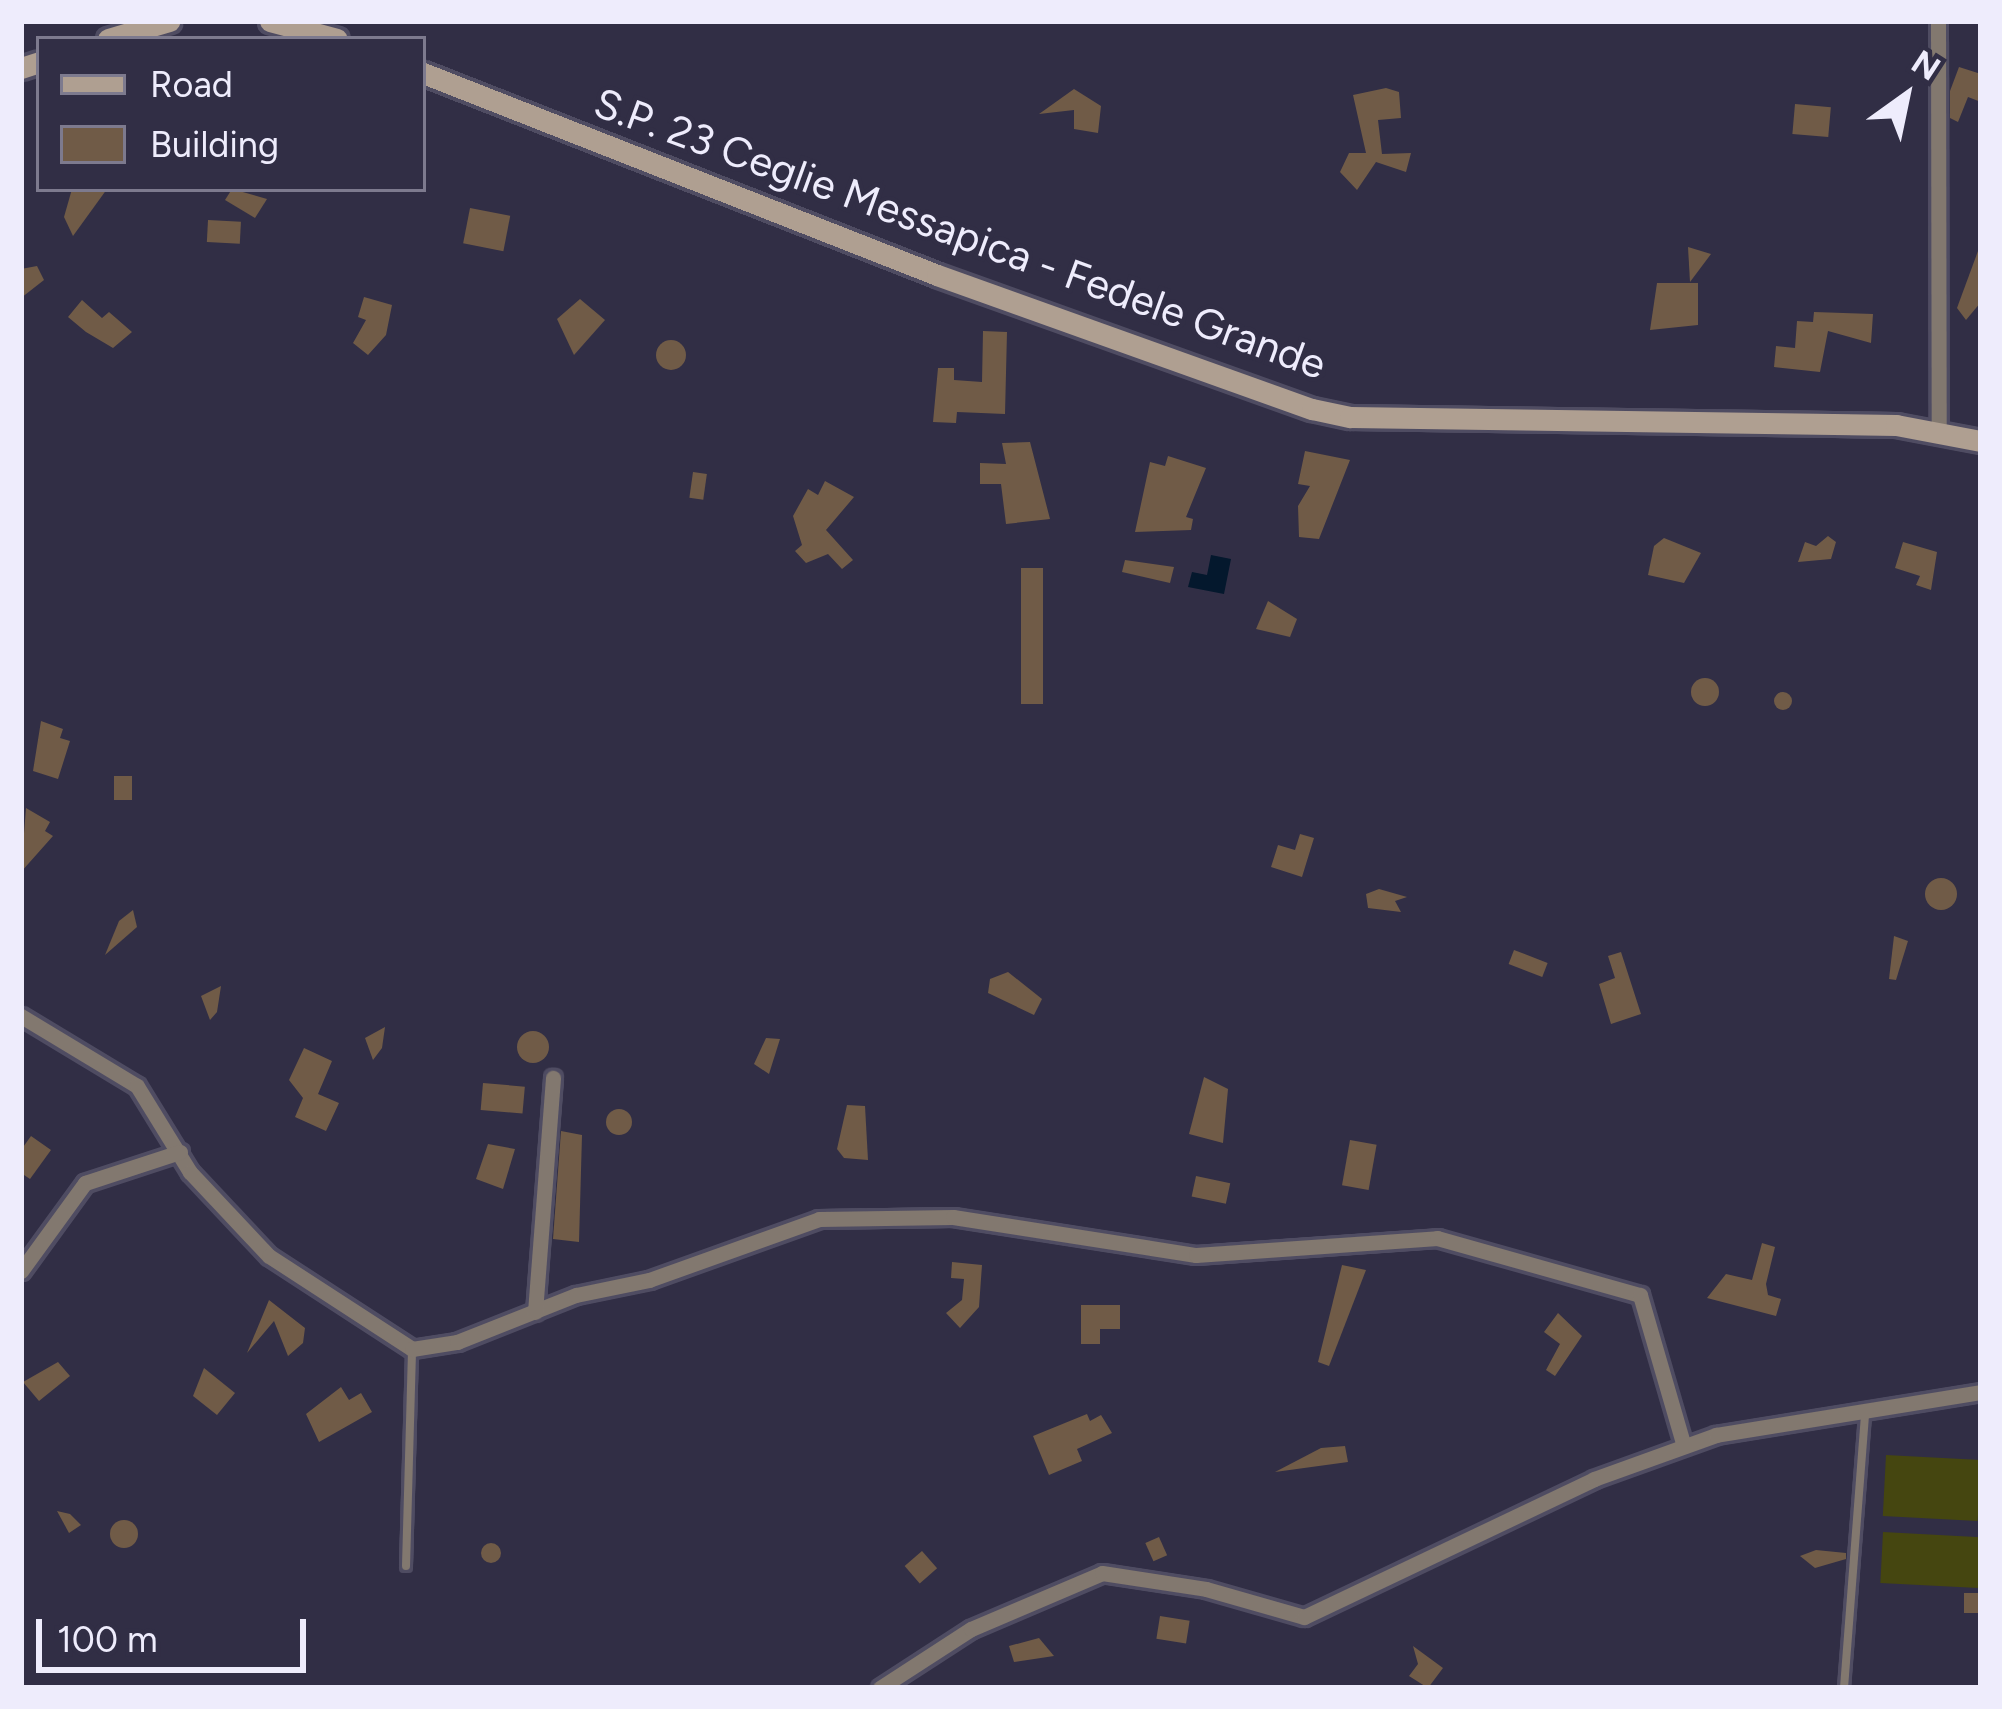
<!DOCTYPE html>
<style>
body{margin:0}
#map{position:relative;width:2002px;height:1709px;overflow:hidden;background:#312e45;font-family:Figtree,sans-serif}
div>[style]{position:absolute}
.green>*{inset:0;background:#454610;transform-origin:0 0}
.water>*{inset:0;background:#04182d}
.building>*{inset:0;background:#705b47;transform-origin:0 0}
.round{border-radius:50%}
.roads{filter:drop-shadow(3px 0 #4f4c62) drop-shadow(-3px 0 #4f4c62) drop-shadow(0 3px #4f4c62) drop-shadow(0 -3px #4f4c62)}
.lane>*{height:8px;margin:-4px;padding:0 4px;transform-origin:4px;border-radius:4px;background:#82786f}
.street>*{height:15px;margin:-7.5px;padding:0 7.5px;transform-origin:7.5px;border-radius:7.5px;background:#82786f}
.secondary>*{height:21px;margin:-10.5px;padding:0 10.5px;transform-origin:10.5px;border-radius:10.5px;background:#af9f91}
span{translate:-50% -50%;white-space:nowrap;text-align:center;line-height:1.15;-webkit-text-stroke:9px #312e45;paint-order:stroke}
.street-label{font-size:42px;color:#eeecfc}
.frame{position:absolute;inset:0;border:24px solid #eeecfc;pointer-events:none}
.legend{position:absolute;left:36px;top:36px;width:390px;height:156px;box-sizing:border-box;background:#312e45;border:3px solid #7d7a8e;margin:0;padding:15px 21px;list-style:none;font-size:36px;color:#eeecfc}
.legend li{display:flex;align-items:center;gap:24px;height:60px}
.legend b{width:60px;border:3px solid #7d7a8e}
.north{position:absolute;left:1846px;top:36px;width:120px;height:120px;-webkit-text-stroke:9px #312e45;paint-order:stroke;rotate:33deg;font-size:33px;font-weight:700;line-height:48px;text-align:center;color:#eeecfc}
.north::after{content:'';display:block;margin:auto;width:42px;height:54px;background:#eeecfc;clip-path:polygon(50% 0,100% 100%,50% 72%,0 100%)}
.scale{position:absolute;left:36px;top:1619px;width:270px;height:54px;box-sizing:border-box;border:6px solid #eeecfc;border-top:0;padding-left:15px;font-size:36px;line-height:42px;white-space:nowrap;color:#eeecfc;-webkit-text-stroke:9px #312e45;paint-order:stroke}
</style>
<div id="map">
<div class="green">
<div style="left:1886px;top:1455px;width:95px;height:61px;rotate:3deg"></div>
<div style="left:1883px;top:1532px;width:98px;height:51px;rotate:3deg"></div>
</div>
<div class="water">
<div style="clip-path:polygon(1211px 555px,1231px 559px,1224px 594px,1188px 587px,1192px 572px,1207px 575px)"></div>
</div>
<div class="building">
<div style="clip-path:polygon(1959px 67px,1981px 74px,1981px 102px,1968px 97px,1958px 122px,1950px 118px,1950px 91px)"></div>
<div style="clip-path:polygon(1386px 88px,1399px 92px,1401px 118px,1378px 120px,1382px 154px,1411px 153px,1406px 172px,1376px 162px,1357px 190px,1340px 172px,1349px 153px,1366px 153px,1353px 95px)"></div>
<div style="clip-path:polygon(1074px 89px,1101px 106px,1098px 133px,1074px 129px,1074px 110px,1039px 114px)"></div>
<div style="left:1795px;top:104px;width:36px;height:30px;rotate:5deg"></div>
<div style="clip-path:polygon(72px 189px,107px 189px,73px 236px,64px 217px)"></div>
<div style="clip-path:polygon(232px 189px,267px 199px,255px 218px,225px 200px)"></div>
<div style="left:470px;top:208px;width:41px;height:36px;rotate:11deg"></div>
<div style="left:208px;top:220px;width:33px;height:22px;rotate:3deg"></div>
<div style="clip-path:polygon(1688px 247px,1711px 254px,1690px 282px)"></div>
<div style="clip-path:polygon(1978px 251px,1981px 302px,1966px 320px,1957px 308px)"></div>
<div style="clip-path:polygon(37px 266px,44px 280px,21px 298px,21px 269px)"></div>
<div style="clip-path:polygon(1657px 283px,1698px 283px,1698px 325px,1650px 330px)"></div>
<div style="clip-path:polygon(364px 297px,392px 305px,386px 335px,368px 355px,353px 343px,366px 320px,358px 317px)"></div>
<div style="clip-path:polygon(580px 299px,605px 320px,574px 355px,557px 319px)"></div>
<div style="clip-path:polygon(82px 300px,102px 318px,109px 312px,132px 332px,113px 348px,86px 332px,68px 317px)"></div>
<div style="clip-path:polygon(1814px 312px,1873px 314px,1871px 343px,1828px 331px,1820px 372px,1774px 367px,1776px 346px,1795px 348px,1797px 321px,1813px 322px)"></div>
<div style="clip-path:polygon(983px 331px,1007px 332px,1005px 414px,957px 412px,956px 423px,933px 422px,938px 368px,954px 368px,954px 380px,982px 382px)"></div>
<div class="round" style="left:656px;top:340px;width:30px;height:30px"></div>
<div style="clip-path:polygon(1030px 442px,1050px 519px,1006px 524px,1001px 484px,980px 484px,980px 463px,1006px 464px,1002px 443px)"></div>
<div style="clip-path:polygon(1305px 451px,1350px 460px,1319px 539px,1299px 537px,1298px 506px,1310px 486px,1298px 484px)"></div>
<div style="clip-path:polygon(1168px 456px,1206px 468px,1186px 517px,1193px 519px,1191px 530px,1135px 532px,1150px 462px,1165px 466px)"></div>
<div style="left:693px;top:472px;width:14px;height:26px;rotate:8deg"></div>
<div style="clip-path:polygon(825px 481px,854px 497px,826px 530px,853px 560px,842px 569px,828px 554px,806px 563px,795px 551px,802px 545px,793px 516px,808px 489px,818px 495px)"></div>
<div style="clip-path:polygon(1828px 536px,1836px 542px,1831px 559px,1798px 562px,1805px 542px,1816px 546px)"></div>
<div style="clip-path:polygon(1664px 538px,1701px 553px,1684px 583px,1648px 575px,1654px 546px)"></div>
<div style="clip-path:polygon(1903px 542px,1937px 552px,1931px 590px,1916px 585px,1920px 576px,1895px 568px)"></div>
<div style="clip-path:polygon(1125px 560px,1174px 567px,1170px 583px,1122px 572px)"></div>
<div style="left:1021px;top:568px;width:22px;height:136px"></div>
<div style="clip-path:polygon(1268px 601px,1297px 619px,1290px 637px,1256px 629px)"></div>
<div class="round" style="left:1691px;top:678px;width:28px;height:28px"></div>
<div class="round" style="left:1774px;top:692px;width:18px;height:18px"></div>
<div style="clip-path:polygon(41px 721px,63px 729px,60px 738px,70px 741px,58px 779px,33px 771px)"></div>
<div style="left:114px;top:776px;width:18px;height:24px"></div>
<div style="clip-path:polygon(26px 808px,50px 822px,45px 831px,53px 836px,21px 872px)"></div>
<div style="clip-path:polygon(1300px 834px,1314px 838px,1302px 877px,1271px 867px,1278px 845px,1295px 850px)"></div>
<div class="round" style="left:1925px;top:878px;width:32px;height:32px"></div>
<div style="clip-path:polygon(1379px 889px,1407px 897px,1395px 901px,1401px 912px,1368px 908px,1366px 894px)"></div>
<div style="clip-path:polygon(133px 910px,137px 927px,105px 955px,119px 921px)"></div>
<div style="clip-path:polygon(1894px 936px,1908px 941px,1896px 980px,1889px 979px)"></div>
<div style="left:1514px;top:950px;width:36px;height:15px;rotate:21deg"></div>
<div style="clip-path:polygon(1621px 952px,1641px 1014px,1611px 1024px,1599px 984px,1615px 978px,1608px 956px)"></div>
<div style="clip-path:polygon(1008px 972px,1042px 999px,1034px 1015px,988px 993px,990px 979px)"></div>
<div style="clip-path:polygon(221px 986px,217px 1012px,210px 1020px,201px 996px)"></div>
<div style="clip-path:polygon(385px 1027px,382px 1048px,373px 1060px,365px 1038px)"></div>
<div class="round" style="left:517px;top:1031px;width:32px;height:32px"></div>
<div style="clip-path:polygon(766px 1038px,780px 1039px,769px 1074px,754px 1064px)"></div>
<div style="clip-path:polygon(304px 1048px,332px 1061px,318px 1094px,339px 1103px,326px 1131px,295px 1117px,303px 1098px,289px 1080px)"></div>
<div style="clip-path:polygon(1204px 1077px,1228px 1089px,1223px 1143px,1189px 1134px)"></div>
<div style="left:483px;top:1083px;width:42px;height:27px;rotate:5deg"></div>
<div style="clip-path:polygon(847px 1105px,865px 1106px,868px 1160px,844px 1158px,837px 1149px)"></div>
<div class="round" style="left:606px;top:1109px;width:26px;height:26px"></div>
<div style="clip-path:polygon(561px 1131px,582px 1135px,579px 1242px,553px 1239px)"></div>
<div style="clip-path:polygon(31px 1136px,51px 1150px,30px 1179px,21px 1173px,21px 1150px)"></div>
<div style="left:1350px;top:1140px;width:27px;height:46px;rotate:10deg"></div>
<div style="clip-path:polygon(488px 1144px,515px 1149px,503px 1189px,476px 1179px)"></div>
<div style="left:1196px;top:1176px;width:35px;height:21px;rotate:12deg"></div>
<div style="clip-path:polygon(1762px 1243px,1775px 1247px,1766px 1284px,1768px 1295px,1781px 1299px,1776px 1316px,1707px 1298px,1726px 1274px,1752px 1280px)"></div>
<div style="clip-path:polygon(952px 1262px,982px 1265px,979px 1307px,960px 1328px,946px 1313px,962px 1300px,964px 1279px,951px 1278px)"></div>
<div style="clip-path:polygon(1342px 1265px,1366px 1270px,1329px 1366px,1318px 1362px)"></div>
<div style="clip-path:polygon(269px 1300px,305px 1328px,303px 1343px,288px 1356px,274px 1321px,247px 1353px)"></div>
<div style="clip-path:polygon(1081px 1305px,1120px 1305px,1120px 1329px,1100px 1329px,1100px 1344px,1081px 1344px)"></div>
<div style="clip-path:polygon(1558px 1313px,1582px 1336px,1555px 1376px,1546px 1370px,1560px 1344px,1544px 1332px)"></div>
<div style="clip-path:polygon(58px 1362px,70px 1376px,39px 1401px,23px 1382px)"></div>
<div style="clip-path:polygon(204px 1368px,235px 1393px,217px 1415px,193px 1396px)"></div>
<div style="clip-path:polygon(341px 1387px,349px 1400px,361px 1393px,372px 1412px,319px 1442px,306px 1414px)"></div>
<div style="clip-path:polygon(1087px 1414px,1090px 1421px,1101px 1415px,1112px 1433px,1077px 1449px,1082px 1461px,1049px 1475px,1033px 1436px)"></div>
<div style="clip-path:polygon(1345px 1446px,1348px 1462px,1275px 1472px,1321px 1448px)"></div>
<div style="clip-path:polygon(57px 1511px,70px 1514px,81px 1525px,69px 1533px)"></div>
<div class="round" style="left:110px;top:1520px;width:28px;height:28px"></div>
<div style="left:1159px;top:1537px;width:20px;height:15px;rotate:66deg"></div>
<div class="round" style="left:481px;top:1543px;width:20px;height:20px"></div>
<div style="clip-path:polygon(1816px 1550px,1846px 1553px,1846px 1559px,1815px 1568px,1800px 1556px)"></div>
<div style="left:922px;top:1551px;width:23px;height:23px;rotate:49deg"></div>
<div style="left:1964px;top:1593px;width:17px;height:20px"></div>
<div style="left:1160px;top:1616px;width:30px;height:23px;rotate:9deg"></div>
<div style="clip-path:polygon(1039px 1638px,1054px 1656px,1014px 1662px,1009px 1646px)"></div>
<div style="clip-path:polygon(1413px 1646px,1443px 1668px,1428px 1688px,1409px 1676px,1418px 1664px)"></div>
</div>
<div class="roads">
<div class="lane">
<div style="left:406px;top:1566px;width:217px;rotate:-88.4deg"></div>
<div style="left:1844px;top:1688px;width:277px;rotate:-85.6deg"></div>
</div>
<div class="street">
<div style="left:1938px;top:21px;width:408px;rotate:89.9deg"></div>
<div style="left:21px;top:1016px;width:135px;rotate:31.1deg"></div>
<div style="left:137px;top:1086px;width:101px;rotate:58.4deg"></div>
<div style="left:190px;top:1172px;width:115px;rotate:46.8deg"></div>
<div style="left:269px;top:1256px;width:171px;rotate:33deg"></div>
<div style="left:412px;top:1349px;width:46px;rotate:-8.8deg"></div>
<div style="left:457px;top:1342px;width:128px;rotate:-21.6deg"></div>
<div style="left:576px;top:1295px;width:75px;rotate:-11.6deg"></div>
<div style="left:649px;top:1280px;width:181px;rotate:-19.7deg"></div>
<div style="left:819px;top:1219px;width:134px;rotate:-0.9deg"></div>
<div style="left:953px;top:1217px;width:246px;rotate:8.9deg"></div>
<div style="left:1196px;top:1255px;width:242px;rotate:-4deg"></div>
<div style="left:1437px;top:1238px;width:211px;rotate:15.7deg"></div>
<div style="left:1640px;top:1295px;width:157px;rotate:73.8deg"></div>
<div style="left:21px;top:1271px;width:109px;rotate:-54deg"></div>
<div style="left:85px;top:1183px;width:100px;rotate:-18.1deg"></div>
<div style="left:535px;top:1312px;width:235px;rotate:-85.6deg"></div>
<div style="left:880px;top:1688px;width:108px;rotate:-33deg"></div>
<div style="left:971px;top:1629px;width:142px;rotate:-23.1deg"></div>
<div style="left:1102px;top:1573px;width:105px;rotate:8.7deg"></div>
<div style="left:1206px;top:1589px;width:102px;rotate:15.9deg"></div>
<div style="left:1304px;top:1617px;width:321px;rotate:-25.4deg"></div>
<div style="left:1594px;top:1479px;width:130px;rotate:-19.8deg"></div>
<div style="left:1716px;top:1435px;width:268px;rotate:-9.2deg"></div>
</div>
<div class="secondary">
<div style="left:270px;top:21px;width:69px;rotate:15deg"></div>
<div style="left:108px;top:39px;width:64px;rotate:-16.4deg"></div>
<div style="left:21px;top:68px;width:19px;rotate:-18deg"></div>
<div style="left:423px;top:73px;width:552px;rotate:21.45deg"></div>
<div style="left:937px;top:275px;width:398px;rotate:19.7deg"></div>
<div style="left:1312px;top:409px;width:39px;rotate:12deg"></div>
<div style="left:1350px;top:417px;width:546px;rotate:0.84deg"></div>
<div style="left:1896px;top:425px;width:86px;rotate:10.7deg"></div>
</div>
</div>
<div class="street-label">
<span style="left:960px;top:234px;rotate:20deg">S.P. 23 Ceglie Messapica - Fedele Grande</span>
</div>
<div class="frame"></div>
<ul class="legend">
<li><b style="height:15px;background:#af9f91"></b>Road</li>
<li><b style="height:33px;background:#705b47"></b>Building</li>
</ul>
<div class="north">N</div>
<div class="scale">100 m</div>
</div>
